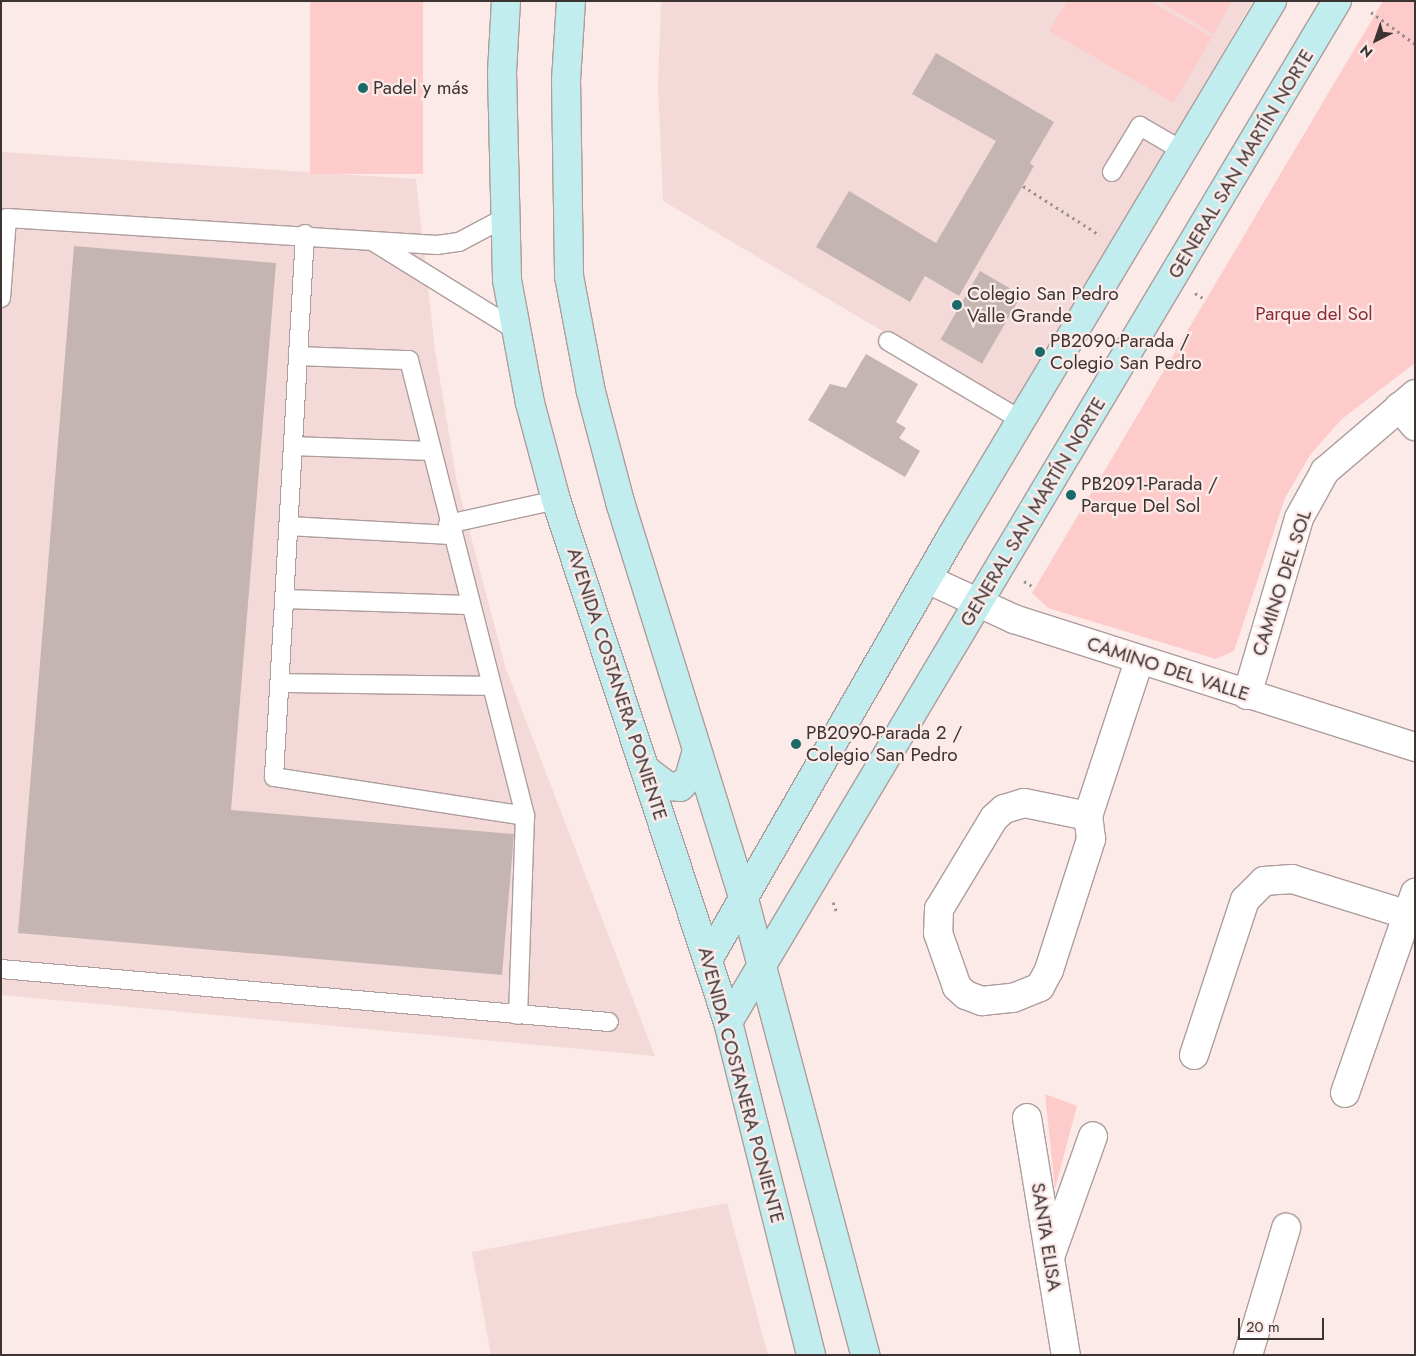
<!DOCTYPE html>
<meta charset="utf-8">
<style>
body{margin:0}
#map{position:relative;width:1416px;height:1356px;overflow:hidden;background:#fceae9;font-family:Jost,sans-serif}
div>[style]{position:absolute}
.built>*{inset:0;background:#f3dad8}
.green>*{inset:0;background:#fdccca;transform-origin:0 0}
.building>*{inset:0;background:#c4b4b2;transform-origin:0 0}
.path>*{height:3px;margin-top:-1.5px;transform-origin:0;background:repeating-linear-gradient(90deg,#9c908f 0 2.5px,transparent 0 6.5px)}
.roads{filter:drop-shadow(1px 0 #ad9d9c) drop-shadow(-1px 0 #ad9d9c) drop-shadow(0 1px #ad9d9c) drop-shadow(0 -1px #ad9d9c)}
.lane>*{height:18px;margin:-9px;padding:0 9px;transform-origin:9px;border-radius:9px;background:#fff}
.street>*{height:28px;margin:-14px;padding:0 14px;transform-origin:14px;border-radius:14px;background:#fff}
.secondary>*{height:28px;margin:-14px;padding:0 14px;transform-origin:14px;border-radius:14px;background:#c1edee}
.dots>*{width:14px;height:14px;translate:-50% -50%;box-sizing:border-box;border:2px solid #fceae9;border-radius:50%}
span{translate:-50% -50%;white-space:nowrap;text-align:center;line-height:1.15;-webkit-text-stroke:4.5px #fceae9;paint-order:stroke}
.poi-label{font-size:19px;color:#3b3433}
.left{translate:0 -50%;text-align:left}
.street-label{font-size:19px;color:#3b3433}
.park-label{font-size:19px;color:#892e31}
.frame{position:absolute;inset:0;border:2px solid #3b3433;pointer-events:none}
.north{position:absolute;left:1351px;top:15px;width:50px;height:50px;-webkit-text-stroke:4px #fceae9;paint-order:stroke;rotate:221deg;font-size:14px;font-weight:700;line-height:20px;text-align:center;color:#3b3433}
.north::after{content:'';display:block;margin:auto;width:18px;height:22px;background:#3b3433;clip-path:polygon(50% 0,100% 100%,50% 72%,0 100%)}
.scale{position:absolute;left:1238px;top:1318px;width:86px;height:22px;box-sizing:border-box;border:2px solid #3b3433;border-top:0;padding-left:6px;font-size:15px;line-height:18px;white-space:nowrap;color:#3b3433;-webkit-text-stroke:4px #fceae9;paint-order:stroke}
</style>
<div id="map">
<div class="built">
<div style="clip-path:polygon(661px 1px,1253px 1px,1014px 409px,663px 201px,658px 86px)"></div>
<div style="clip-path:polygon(1px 152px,416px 179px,435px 349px,457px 483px,505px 666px,655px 1056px,1px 995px)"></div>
<div style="clip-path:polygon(727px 1203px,768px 1355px,491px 1355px,472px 1252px)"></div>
</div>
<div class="green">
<div style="left:310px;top:1px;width:113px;height:173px"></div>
<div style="clip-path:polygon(1067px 1px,1150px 1px,1212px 37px,1174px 103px,1049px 31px)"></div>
<div style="clip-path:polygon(1158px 1px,1232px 1px,1214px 34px)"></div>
<div style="clip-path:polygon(1383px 1px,1415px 1px,1415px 363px,1342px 419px,1310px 455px,1285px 498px,1234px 651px,1216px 659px,1048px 608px,1032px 593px)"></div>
<div style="clip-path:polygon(1045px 1094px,1077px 1106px,1055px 1189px)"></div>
</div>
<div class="building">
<div style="clip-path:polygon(936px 53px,1054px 122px,1030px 163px,1034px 166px,959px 296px,925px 276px,910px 302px,816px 247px,849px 191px,936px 243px,996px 141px,912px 94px)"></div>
<div style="clip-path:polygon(74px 246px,276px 263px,231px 810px,514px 834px,502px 975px,18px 933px)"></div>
<div style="left:980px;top:271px;width:48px;height:79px;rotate:30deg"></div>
<div style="clip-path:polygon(866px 354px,918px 384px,896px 422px,906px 428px,899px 438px,920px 451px,905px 477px,808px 420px,830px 384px,846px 388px)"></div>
</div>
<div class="path">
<div style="left:1371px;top:12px;width:54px;rotate:36deg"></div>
<div style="left:1023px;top:186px;width:91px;rotate:32.5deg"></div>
<div style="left:1195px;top:293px;width:9px;rotate:32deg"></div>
<div style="left:1024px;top:581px;width:9px;rotate:32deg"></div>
<div style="left:833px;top:902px;width:12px;rotate:70deg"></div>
</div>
<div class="roads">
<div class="lane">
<div style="left:1112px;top:172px;width:54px;rotate:-58.7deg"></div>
<div style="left:1140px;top:126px;width:50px;rotate:30.2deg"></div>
<div style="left:305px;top:234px;width:544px;rotate:93.27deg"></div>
<div style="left:274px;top:777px;width:254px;rotate:8.8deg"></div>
<div style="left:374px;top:242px;width:167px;rotate:31.8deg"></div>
<div style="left:1px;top:298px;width:80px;rotate:-85.7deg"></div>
<div style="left:7px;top:218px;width:431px;rotate:3.6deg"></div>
<div style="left:437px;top:245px;width:22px;rotate:-8deg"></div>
<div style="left:459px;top:242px;width:53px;rotate:-28deg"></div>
<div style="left:888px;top:341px;width:155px;rotate:30.7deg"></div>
<div style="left:298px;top:356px;width:111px;rotate:2.1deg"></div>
<div style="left:409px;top:360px;width:471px;rotate:75.7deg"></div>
<div style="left:525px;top:816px;width:199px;rotate:92deg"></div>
<div style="left:293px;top:446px;width:137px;rotate:2.1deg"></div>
<div style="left:448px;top:524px;width:111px;rotate:-12.5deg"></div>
<div style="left:288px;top:526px;width:163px;rotate:3.2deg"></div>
<div style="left:284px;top:599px;width:184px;rotate:1.9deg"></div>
<div style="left:280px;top:683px;width:209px;rotate:0.8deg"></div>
<div style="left:1px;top:969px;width:610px;rotate:4.98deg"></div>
</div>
<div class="street">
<div style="left:1399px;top:407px;width:25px;rotate:50deg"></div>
<div style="left:927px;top:579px;width:96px;rotate:24.7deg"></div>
<div style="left:1014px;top:619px;width:421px;rotate:17.7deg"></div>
<div style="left:1247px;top:695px;width:184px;rotate:-73.6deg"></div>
<div style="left:1299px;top:518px;width:54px;rotate:-61deg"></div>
<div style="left:1325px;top:471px;width:118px;rotate:-40.5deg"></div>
<div style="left:1088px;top:816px;width:65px;rotate:-168.5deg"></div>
<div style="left:1024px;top:803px;width:21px;rotate:163deg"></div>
<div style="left:1004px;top:809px;width:13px;rotate:138deg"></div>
<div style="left:994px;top:818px;width:106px;rotate:121.1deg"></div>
<div style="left:939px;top:909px;width:24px;rotate:92deg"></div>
<div style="left:938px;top:933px;width:57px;rotate:70.6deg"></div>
<div style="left:957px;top:987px;width:12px;rotate:42deg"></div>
<div style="left:966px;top:995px;width:17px;rotate:21deg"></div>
<div style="left:982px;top:1001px;width:31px;rotate:-6deg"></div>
<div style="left:1013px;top:998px;width:29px;rotate:-22deg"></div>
<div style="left:1040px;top:987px;width:19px;rotate:-62deg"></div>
<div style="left:1049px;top:970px;width:138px;rotate:-72.2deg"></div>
<div style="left:1091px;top:839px;width:23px;rotate:-97deg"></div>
<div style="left:1088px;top:816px;width:163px;rotate:-71.8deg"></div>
<div style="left:1194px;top:1055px;width:163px;rotate:-71.8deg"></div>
<div style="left:1245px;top:900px;width:27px;rotate:-45deg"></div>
<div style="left:1264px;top:881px;width:28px;rotate:-4deg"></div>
<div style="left:1292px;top:879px;width:129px;rotate:17.2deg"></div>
<div style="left:1345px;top:1093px;width:212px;rotate:-70.7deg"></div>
<div style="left:1027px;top:1118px;width:240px;rotate:80.7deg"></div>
<div style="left:1050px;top:1257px;width:128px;rotate:-70.4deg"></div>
<div style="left:1248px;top:1355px;width:133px;rotate:-73.3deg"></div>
</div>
<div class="secondary">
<div style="left:506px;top:1px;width:72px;rotate:93.2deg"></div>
<div style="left:502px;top:73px;width:207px;rotate:88.6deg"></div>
<div style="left:507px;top:280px;width:125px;rotate:79.4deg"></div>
<div style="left:530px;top:403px;width:100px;rotate:75deg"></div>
<div style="left:556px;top:500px;width:550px;rotate:71.76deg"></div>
<div style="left:728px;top:1022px;width:343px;rotate:76deg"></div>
<div style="left:571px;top:1px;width:79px;rotate:93.6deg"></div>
<div style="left:566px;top:80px;width:196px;rotate:89.1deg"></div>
<div style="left:569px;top:276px;width:118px;rotate:79.3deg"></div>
<div style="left:591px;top:392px;width:114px;rotate:75.2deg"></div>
<div style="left:620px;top:502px;width:416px;rotate:72.7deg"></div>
<div style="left:744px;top:899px;width:472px;rotate:75.1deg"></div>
<div style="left:646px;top:770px;width:26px;rotate:37deg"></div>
<div style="left:667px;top:786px;width:13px;rotate:4deg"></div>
<div style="left:680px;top:787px;width:13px;rotate:-45deg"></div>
<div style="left:689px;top:778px;width:29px;rotate:-74deg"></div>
<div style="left:709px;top:958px;width:486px;rotate:-60.1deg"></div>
<div style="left:951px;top:537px;width:625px;rotate:-59.08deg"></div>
<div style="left:728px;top:1022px;width:1189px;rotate:-59.19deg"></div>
</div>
</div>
<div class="dots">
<div style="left:363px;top:88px;background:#1c696a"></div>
<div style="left:957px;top:305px;background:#1c696a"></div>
<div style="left:1040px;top:352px;background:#1c696a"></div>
<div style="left:1071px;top:495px;background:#1c696a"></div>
<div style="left:796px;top:744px;background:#1c696a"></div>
</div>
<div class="poi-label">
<span class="left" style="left:373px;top:88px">Padel y más</span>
<span class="left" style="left:967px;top:305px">Colegio San Pedro<br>Valle Grande</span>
<span class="left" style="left:1050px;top:352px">PB2090-Parada /<br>Colegio San Pedro</span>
<span class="left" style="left:1081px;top:495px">PB2091-Parada /<br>Parque Del Sol</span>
<span class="left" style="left:806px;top:744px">PB2090-Parada 2 /<br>Colegio San Pedro</span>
</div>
<div class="street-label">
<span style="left:1241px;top:164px;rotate:-59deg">GENERAL SAN MARTÍN NORTE</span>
<span style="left:1033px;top:512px;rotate:-59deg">GENERAL SAN MARTÍN NORTE</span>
<span style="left:1282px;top:583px;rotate:-72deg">CAMINO DEL SOL</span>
<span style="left:1168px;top:669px;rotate:18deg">CAMINO DEL VALLE</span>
<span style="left:617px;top:684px;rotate:72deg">AVENIDA COSTANERA PONIENTE</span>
<span style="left:741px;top:1085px;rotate:75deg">AVENIDA COSTANERA PONIENTE</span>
<span style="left:1046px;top:1237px;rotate:81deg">SANTA ELISA</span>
</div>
<div class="park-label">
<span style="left:1314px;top:314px">Parque del Sol</span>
</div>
<div class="frame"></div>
<div class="north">N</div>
<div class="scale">20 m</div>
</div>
